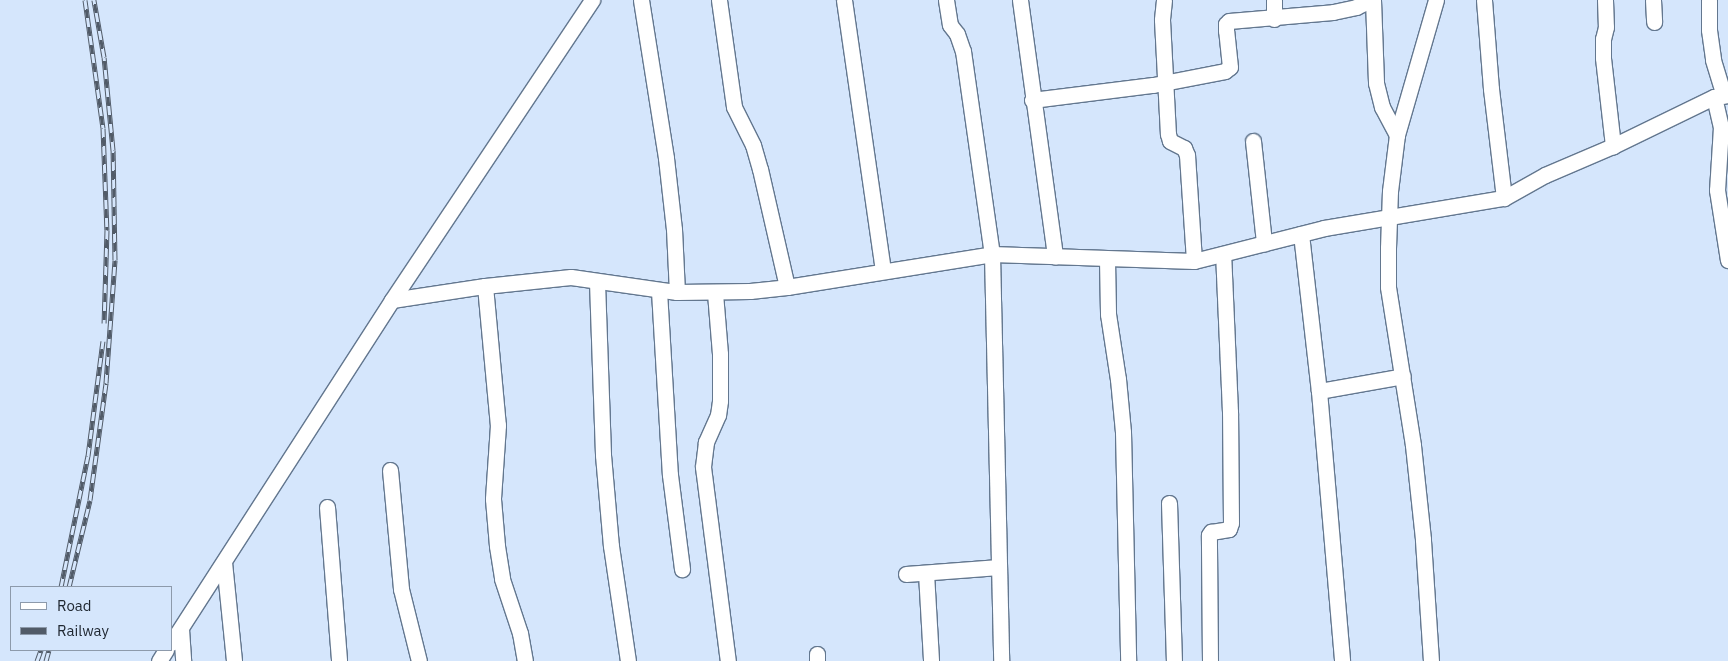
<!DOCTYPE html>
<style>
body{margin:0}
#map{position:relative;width:1728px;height:661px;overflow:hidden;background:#d5e6fc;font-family:"IBM Plex Sans",sans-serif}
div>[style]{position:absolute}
.roads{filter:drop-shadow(1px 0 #63778f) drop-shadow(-1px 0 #63778f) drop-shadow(0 1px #63778f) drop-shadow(0 -1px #63778f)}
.minor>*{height:15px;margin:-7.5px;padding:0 7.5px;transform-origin:7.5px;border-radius:7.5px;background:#fff}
.rail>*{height:5px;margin-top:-2.5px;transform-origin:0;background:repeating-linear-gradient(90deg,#d5e6fc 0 9px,#515b68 0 18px);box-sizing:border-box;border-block:1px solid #515b68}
span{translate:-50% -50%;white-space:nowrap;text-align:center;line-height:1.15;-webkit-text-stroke:5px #d5e6fc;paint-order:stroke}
.legend{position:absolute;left:10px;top:586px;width:162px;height:65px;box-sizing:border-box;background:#d5e6fc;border:1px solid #8d9aab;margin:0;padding:6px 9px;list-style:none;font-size:15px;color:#202832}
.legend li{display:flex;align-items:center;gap:10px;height:25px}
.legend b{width:25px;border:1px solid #8d9aab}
</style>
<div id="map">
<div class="roads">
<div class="minor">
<div style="left:641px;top:0;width:160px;rotate:81deg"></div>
<div style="left:666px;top:158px;width:71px;rotate:83.6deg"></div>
<div style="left:674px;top:229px;width:63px;rotate:87.3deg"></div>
<div style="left:719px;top:0;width:108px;rotate:82deg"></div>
<div style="left:734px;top:107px;width:42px;rotate:63.4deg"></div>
<div style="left:753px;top:145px;width:25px;rotate:74deg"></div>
<div style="left:760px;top:169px;width:121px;rotate:77.1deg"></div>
<div style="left:844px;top:0;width:273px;rotate:81.8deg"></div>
<div style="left:946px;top:0;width:25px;rotate:81deg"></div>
<div style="left:950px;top:25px;width:11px;rotate:52deg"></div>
<div style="left:957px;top:34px;width:18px;rotate:71deg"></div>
<div style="left:963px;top:51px;width:205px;rotate:81.9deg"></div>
<div style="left:992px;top:254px;width:407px;rotate:88.7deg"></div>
<div style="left:1020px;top:0;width:259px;rotate:82.2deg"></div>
<div style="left:1164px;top:0;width:20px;rotate:96deg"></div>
<div style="left:1162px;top:20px;width:114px;rotate:87deg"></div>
<div style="left:1168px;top:134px;width:7px;rotate:74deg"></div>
<div style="left:1170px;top:141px;width:16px;rotate:27deg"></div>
<div style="left:1184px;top:148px;width:8px;rotate:67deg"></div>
<div style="left:1187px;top:155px;width:106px;rotate:86.2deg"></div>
<div style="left:1274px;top:0;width:19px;rotate:90deg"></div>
<div style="left:1373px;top:0;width:83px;rotate:87.9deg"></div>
<div style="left:1376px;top:83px;width:25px;rotate:76deg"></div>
<div style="left:1382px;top:107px;width:32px;rotate:62deg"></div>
<div style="left:1484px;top:0;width:89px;rotate:85.5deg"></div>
<div style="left:1491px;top:89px;width:110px;rotate:83.2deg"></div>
<div style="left:1605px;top:0;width:27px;rotate:88deg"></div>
<div style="left:1606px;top:27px;width:12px;rotate:104deg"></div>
<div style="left:1603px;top:39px;width:19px;rotate:90deg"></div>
<div style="left:1603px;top:58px;width:89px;rotate:83.5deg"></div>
<div style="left:1653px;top:0;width:22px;rotate:87deg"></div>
<div style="left:1709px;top:0;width:30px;rotate:90deg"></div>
<div style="left:1709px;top:30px;width:30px;rotate:82deg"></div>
<div style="left:1713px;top:60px;width:37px;rotate:73deg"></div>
<div style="left:1714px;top:97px;width:31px;rotate:77deg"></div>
<div style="left:1721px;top:127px;width:63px;rotate:93.6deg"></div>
<div style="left:1717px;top:190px;width:71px;rotate:81.1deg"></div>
<div style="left:1032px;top:100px;width:122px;rotate:-7.1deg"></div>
<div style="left:1153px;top:85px;width:73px;rotate:-11deg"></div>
<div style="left:1225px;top:71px;width:6px;rotate:-39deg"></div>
<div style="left:1230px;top:67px;width:36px;rotate:-96deg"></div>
<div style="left:1226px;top:31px;width:7px;rotate:-90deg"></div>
<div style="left:1226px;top:24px;width:4px;rotate:-45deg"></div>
<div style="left:1229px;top:21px;width:104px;rotate:-4.9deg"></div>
<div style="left:1333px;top:12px;width:24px;rotate:-12deg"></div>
<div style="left:1356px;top:7px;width:17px;rotate:-25deg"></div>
<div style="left:1253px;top:141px;width:103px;rotate:83.8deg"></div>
<div style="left:1301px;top:234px;width:158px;rotate:83.5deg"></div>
<div style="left:1319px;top:391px;width:271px;rotate:85.1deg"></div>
<div style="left:1107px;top:260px;width:54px;rotate:88.9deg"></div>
<div style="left:1108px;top:314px;width:66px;rotate:81.3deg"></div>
<div style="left:1118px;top:379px;width:53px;rotate:84.6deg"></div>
<div style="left:1123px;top:432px;width:229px;rotate:88.7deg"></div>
<div style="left:597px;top:282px;width:173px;rotate:88deg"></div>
<div style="left:603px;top:455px;width:91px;rotate:85deg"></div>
<div style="left:611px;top:546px;width:116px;rotate:81.6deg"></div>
<div style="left:485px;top:286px;width:140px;rotate:84.7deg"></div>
<div style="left:498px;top:425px;width:74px;rotate:93.9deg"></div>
<div style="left:493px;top:499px;width:47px;rotate:85.1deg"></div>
<div style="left:497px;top:546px;width:33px;rotate:81deg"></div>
<div style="left:502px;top:579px;width:57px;rotate:71.6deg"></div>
<div style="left:520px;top:633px;width:28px;rotate:80deg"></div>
<div style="left:659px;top:291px;width:184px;rotate:86.6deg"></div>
<div style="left:670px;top:475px;width:95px;rotate:82.7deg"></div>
<div style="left:715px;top:293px;width:61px;rotate:85.3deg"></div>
<div style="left:720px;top:354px;width:47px;rotate:90deg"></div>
<div style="left:720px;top:401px;width:14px;rotate:98deg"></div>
<div style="left:718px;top:415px;width:30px;rotate:114deg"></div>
<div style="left:706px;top:442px;width:25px;rotate:97deg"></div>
<div style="left:703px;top:467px;width:196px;rotate:82.7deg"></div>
<div style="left:392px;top:300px;width:361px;rotate:-56.3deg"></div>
<div style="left:1319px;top:391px;width:85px;rotate:-10.1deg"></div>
<div style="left:390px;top:470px;width:120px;rotate:84.7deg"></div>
<div style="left:401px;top:589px;width:74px;rotate:76deg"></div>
<div style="left:1169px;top:503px;width:158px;rotate:88.2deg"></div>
<div style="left:327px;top:507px;width:154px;rotate:85.5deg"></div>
<div style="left:224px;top:562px;width:100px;rotate:84.2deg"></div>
<div style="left:926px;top:573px;width:88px;rotate:86.7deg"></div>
<div style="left:906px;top:574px;width:93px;rotate:-4.3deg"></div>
<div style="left:181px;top:629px;width:32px;rotate:86deg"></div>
<div style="left:171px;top:643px;width:408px;rotate:-57.2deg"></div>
<div style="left:392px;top:300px;width:94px;rotate:-8.6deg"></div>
<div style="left:485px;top:286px;width:86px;rotate:-6deg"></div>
<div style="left:571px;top:277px;width:107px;rotate:8.1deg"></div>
<div style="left:677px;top:292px;width:73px;rotate:-0.8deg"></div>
<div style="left:750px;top:291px;width:37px;rotate:-6deg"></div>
<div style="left:787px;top:287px;width:208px;rotate:-9.1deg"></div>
<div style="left:992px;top:254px;width:202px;rotate:2deg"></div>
<div style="left:1194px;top:261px;width:134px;rotate:-14.2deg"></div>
<div style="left:1324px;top:228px;width:182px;rotate:-9.5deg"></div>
<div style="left:1504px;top:198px;width:47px;rotate:-29.3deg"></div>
<div style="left:1545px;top:175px;width:74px;rotate:-23.1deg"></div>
<div style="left:1613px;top:146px;width:112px;rotate:-25.9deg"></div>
<div style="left:1714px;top:97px;width:14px;rotate:-8deg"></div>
<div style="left:817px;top:654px;width:7px;rotate:90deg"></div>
<div style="left:159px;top:661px;width:13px;rotate:-58deg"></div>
<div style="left:1210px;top:661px;width:126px;rotate:-90.5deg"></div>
<div style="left:1209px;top:535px;width:4px;rotate:-56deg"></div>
<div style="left:1211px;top:532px;width:18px;rotate:-9deg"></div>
<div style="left:1229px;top:529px;width:6px;rotate:-72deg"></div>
<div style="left:1231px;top:523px;width:111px;rotate:-90.5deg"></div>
<div style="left:1230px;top:412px;width:158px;rotate:-92.5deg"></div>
<div style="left:1431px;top:661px;width:122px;rotate:-93.8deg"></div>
<div style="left:1423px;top:539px;width:95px;rotate:-96.1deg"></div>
<div style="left:1413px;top:445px;width:160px;rotate:-99deg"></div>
<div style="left:1388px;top:287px;width:39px;rotate:-90deg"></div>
<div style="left:1388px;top:248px;width:57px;rotate:-88deg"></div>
<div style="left:1390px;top:191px;width:56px;rotate:-82.9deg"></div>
<div style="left:1397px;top:135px;width:141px;rotate:-73.9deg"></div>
</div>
</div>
<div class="rail">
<div style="left:85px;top:0;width:129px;rotate:82deg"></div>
<div style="left:103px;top:128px;width:102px;rotate:87.8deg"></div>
<div style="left:107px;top:230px;width:93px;rotate:91.8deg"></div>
<div style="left:61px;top:587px;width:134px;rotate:-78.4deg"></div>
<div style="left:88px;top:456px;width:116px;rotate:-82.6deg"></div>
<div style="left:69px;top:587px;width:89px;rotate:-76.4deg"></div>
<div style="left:90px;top:500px;width:118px;rotate:-82.2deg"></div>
<div style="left:106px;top:383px;width:123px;rotate:-85.8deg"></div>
<div style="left:115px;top:260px;width:110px;rotate:-91deg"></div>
<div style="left:113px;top:150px;width:93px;rotate:-95.5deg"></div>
<div style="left:104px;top:57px;width:58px;rotate:-100deg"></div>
<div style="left:37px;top:661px;width:12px;rotate:-70deg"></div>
<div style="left:46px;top:661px;width:11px;rotate:-75deg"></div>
</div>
<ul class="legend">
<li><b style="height:6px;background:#fff"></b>Road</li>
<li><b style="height:6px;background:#515b68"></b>Railway</li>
</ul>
</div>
